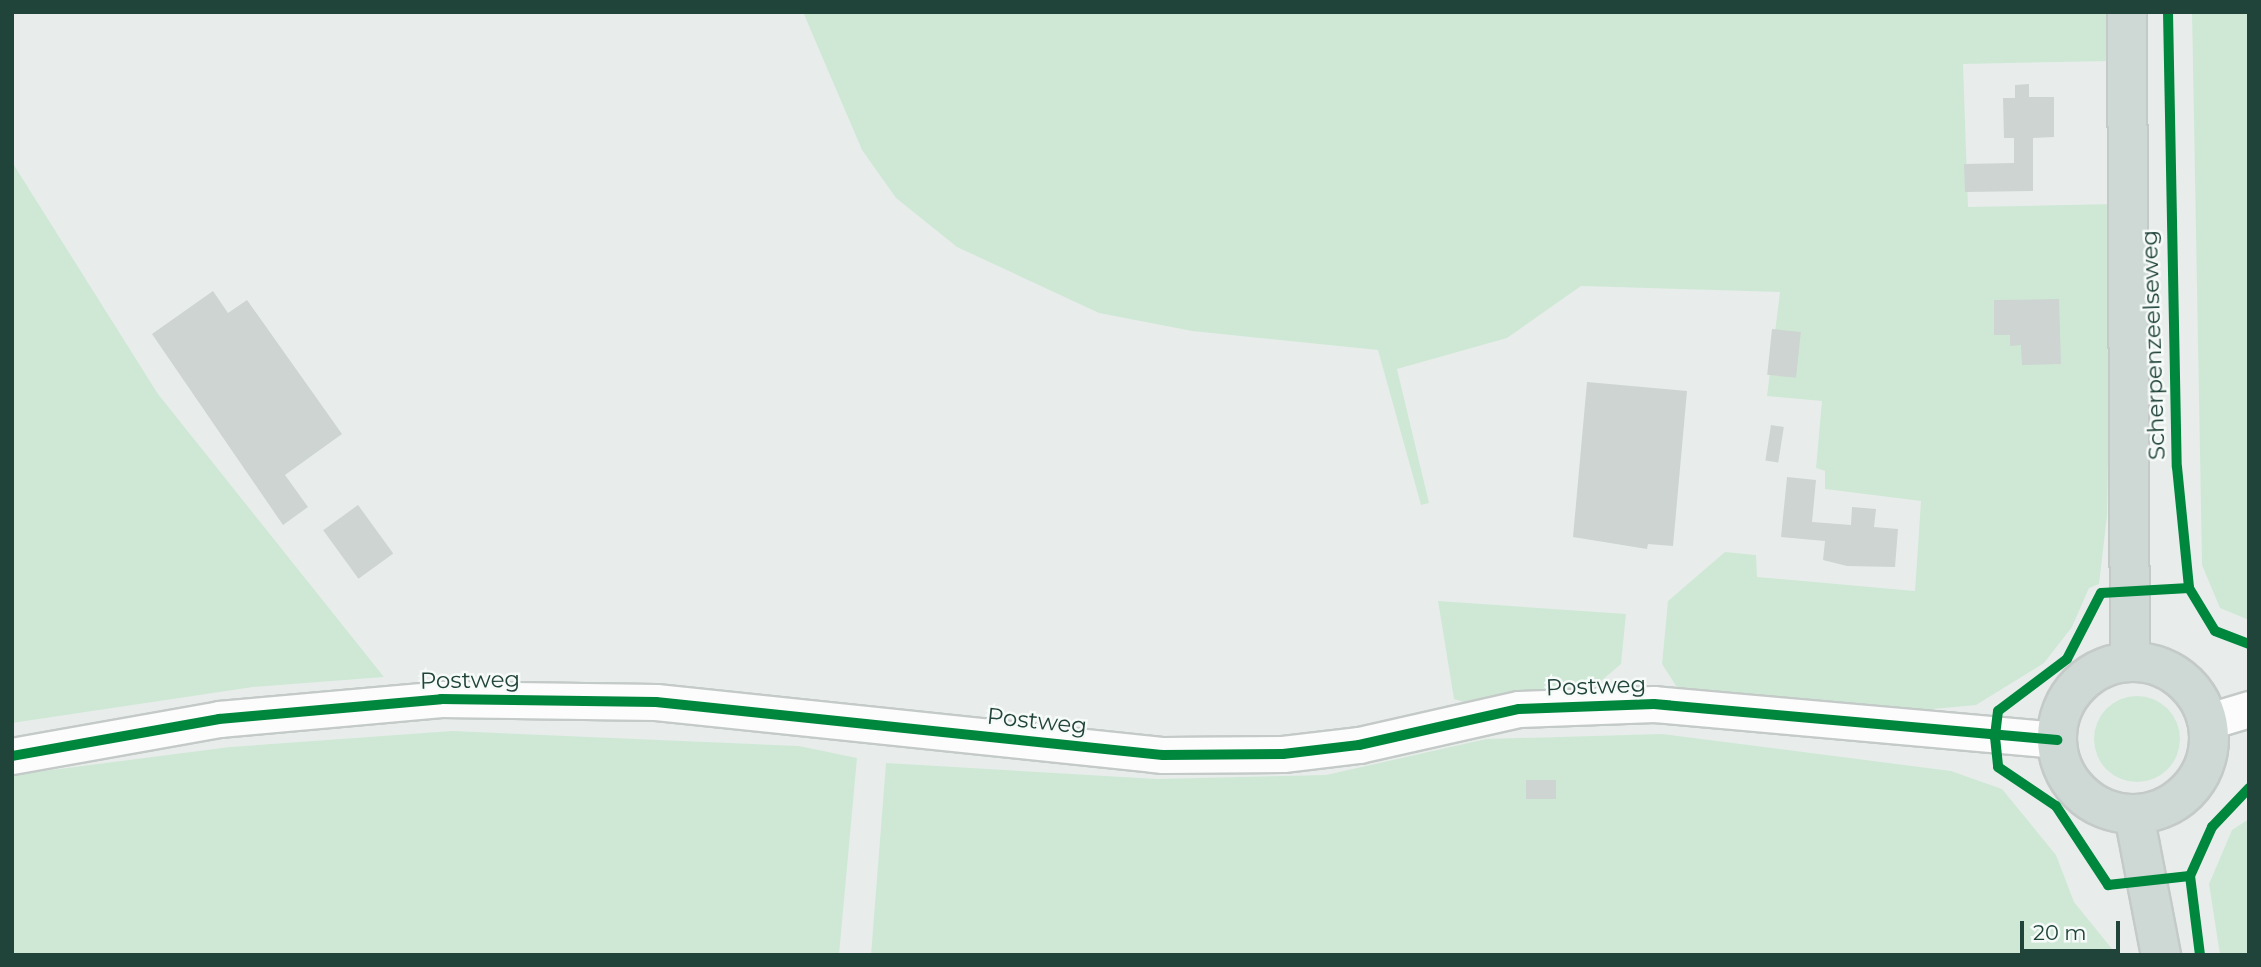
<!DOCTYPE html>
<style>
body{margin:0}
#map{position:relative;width:2261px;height:967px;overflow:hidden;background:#e8edeb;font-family:Montserrat,sans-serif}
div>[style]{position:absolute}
.green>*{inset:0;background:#cfe8d6}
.round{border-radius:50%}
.building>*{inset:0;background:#cdd4d1;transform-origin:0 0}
.roads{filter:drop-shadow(2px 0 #c4cac8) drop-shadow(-2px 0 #c4cac8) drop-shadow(0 2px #c4cac8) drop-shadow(0 -2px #c4cac8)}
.minor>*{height:35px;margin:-17.5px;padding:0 17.5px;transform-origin:17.5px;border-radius:17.5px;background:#fcfcfc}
.major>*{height:38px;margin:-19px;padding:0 19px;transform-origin:19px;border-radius:19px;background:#ced8d5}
.major>.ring{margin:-19px;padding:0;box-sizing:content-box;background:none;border:38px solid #ced8d5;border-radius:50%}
.cycleway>*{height:10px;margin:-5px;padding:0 5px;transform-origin:5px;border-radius:5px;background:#00873e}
span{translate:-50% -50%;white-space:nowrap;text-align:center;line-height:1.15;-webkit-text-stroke:5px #f6fbf9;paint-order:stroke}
.street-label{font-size:23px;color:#21443a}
.frame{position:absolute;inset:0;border:14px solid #21443a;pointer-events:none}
.scale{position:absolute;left:2020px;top:921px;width:100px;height:32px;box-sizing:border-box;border:4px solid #21443a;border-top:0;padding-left:9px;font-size:21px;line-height:24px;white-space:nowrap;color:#21443a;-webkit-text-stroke:5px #f6fbf9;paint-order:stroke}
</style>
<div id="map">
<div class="green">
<div style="clip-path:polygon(803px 12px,2112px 12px,2112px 61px,1963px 64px,1968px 207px,2113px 204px,2107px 516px,2099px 584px,2089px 588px,2072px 627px,2044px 663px,1976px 705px,1901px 712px,1680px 692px,1662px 664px,1668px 601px,1725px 552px,1756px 555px,1757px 577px,1915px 591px,1921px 501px,1825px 489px,1825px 471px,1816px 468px,1822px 401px,1767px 396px,1780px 292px,1581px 286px,1507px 338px,1397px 369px,1429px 503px,1421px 505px,1378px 350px,1192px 331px,1099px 313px,957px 247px,896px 198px,862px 150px)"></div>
<div style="clip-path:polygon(2192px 12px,2249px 12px,2249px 620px,2220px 608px,2202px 565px)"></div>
<div style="clip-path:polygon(12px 162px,158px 394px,384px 677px,253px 687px,12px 723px)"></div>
<div style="clip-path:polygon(1438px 601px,1626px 614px,1621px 664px,1594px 687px,1464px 702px,1454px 699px)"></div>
<div class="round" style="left:2094px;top:696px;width:86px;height:86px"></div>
<div style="clip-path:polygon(452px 731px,799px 746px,857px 758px,839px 955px,12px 955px,12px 775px,230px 747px)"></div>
<div style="clip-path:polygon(1662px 734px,1951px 771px,2002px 789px,2056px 855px,2074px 902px,2117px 955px,871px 955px,886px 763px,1157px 779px,1326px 775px,1486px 739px)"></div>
<div style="clip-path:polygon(2249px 819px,2249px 955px,2220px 955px,2209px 884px,2232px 830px)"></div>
</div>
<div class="building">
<div style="clip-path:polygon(2029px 84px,2029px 97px,2054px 97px,2054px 137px,2033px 138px,2033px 191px,1965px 192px,1964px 164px,2014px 163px,2014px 138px,2004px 138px,2003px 98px,2015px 98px,2015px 85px)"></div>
<div style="clip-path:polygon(213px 291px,228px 313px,247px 300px,342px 434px,285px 475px,308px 507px,283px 525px,152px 334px)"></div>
<div style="clip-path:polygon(2059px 299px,2061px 364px,2022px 365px,2021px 345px,2010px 346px,2010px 335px,1994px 335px,1994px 300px)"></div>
<div style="left:1772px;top:329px;width:29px;height:46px;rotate:6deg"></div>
<div style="clip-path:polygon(1587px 382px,1687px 391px,1673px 546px,1648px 544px,1647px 549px,1573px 537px)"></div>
<div style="left:1771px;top:425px;width:13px;height:36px;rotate:9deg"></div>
<div style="clip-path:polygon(1787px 477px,1816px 480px,1812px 522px,1851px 525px,1852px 507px,1876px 509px,1874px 527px,1898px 529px,1895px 567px,1847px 566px,1823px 560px,1825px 541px,1781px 537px)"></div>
<div style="left:358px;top:505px;width:60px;height:43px;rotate:54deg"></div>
<div style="left:1526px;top:780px;width:30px;height:19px"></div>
</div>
<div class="roads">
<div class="minor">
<div style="left:2206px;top:722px;width:45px;rotate:-16.8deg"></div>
<div style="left:12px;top:756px;width:210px;rotate:-10.1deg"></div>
<div style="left:219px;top:719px;width:223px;rotate:-5.1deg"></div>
<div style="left:441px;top:699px;width:215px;rotate:0.8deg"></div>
<div style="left:656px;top:702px;width:510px;rotate:5.97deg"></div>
<div style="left:1163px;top:755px;width:120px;rotate:-0.5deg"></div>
<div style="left:1283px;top:754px;width:77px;rotate:-6.8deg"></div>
<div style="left:1359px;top:745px;width:164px;rotate:-12.7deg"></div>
<div style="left:1519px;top:709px;width:135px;rotate:-2.1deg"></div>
<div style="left:1654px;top:704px;width:405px;rotate:5.1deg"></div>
</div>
<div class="major">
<div style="left:2127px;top:12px;width:649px;rotate:89.74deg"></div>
<div class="ring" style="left:2057px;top:662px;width:114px;height:114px"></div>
<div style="left:2134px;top:815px;width:143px;rotate:79.1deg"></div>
</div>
</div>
<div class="cycleway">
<div style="left:2168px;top:12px;width:455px;rotate:88.9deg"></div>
<div style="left:2177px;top:467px;width:122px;rotate:84.3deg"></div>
<div style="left:2189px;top:588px;width:50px;rotate:58.8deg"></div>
<div style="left:2215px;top:631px;width:36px;rotate:21deg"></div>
<div style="left:2189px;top:588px;width:88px;rotate:176.7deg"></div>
<div style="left:2101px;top:593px;width:74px;rotate:117.3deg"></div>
<div style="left:2067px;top:659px;width:86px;rotate:143deg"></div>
<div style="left:1998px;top:711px;width:26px;rotate:97deg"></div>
<div style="left:1995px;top:737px;width:30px;rotate:84deg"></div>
<div style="left:1998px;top:767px;width:70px;rotate:33.9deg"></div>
<div style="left:2056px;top:806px;width:95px;rotate:56.6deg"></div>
<div style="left:2108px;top:885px;width:82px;rotate:-6.3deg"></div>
<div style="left:12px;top:756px;width:210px;rotate:-10.1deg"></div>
<div style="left:219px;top:719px;width:223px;rotate:-5.1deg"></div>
<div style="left:441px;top:699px;width:215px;rotate:0.8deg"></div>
<div style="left:656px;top:702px;width:510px;rotate:5.97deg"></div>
<div style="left:1163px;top:755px;width:120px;rotate:-0.5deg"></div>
<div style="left:1283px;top:754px;width:77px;rotate:-6.8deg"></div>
<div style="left:1359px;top:745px;width:164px;rotate:-12.7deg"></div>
<div style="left:1519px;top:709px;width:135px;rotate:-2.1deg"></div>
<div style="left:1654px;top:704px;width:405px;rotate:5.1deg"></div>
<div style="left:2200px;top:955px;width:80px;rotate:-97.2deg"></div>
<div style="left:2190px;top:876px;width:54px;rotate:-65.8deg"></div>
<div style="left:2212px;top:827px;width:54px;rotate:-46.5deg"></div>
</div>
<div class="street-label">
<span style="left:2153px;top:345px;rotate:-92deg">Scherpenzeelseweg</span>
<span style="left:470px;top:680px;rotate:-1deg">Postweg</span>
<span style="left:1596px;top:686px;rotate:-2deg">Postweg</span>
<span style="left:1037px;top:721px;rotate:6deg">Postweg</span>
</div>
<div class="frame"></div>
<div class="scale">20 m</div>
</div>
